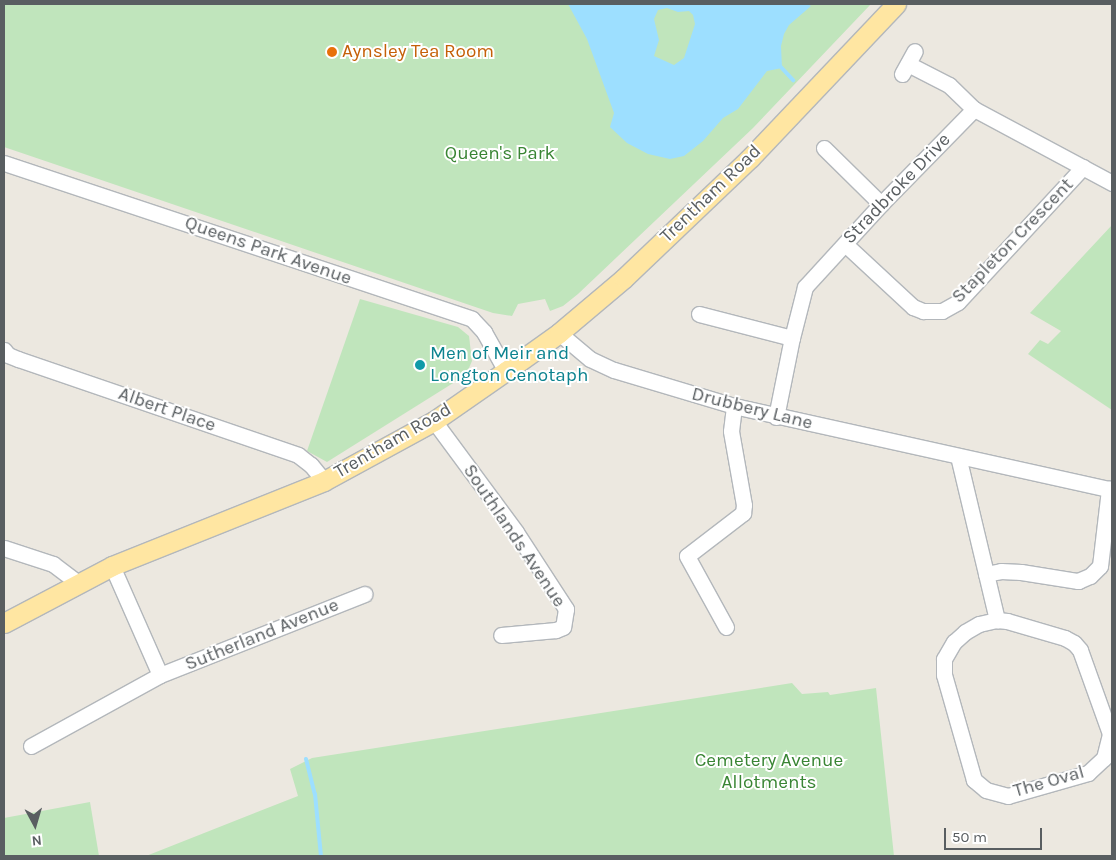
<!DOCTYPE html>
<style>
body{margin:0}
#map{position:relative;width:1116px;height:860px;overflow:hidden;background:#ece8e0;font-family:Karla,sans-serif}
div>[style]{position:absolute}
.green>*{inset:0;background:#c0e5bc}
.water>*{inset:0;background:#9ddfff}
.stream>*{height:4px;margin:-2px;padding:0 2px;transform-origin:2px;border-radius:2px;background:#9ddfff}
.roads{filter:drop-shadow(1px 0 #b3b7bb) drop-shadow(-1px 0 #b3b7bb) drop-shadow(0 1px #b3b7bb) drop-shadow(0 -1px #b3b7bb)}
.minor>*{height:15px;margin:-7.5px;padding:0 7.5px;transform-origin:7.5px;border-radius:7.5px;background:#fff}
.major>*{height:19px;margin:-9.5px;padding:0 9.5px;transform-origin:9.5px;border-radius:9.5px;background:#ffe6a2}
.dots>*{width:14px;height:14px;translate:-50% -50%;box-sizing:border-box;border:2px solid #fff;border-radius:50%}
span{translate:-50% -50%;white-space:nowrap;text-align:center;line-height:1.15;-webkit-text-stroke:4px #fff;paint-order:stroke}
.food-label{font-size:19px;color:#c56008}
.left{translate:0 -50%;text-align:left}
.park-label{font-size:19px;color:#398534}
.street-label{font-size:19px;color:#595e61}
.culture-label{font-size:19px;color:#0d838f}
.frame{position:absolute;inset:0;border:5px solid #595e61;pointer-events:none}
.north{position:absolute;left:10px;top:800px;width:50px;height:50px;-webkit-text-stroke:4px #fff;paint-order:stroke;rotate:174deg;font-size:14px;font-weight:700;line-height:20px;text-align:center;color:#595e61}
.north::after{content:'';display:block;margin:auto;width:18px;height:22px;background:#595e61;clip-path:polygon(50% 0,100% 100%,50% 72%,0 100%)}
.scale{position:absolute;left:944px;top:828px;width:98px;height:22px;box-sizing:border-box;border:2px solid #595e61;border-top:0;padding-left:6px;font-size:15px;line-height:18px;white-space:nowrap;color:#595e61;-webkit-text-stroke:4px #fff;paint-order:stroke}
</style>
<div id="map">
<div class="green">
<div style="clip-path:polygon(4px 4px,871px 4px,753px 128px,578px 294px,563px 306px,550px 311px,545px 299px,518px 304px,512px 316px,493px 313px,4px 147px)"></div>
<div style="clip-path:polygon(1112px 225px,1112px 410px,1028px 354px,1040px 340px,1048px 344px,1061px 331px,1030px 313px)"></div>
<div style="clip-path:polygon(360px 299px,458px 327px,469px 336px,472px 361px,466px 375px,327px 462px,307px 451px)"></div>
<div style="clip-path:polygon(792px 683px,802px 694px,828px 692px,830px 695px,876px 688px,894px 856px,146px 856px,298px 796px,290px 769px,312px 758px)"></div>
<div style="clip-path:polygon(90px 802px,99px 856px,4px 856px,4px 818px)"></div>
</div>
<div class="water">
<div style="clip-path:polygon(evenodd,568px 4px,807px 4px,811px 6px,789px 25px,784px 34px,781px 46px,782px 68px,767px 71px,738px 109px,723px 118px,703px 141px,684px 156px,670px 159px,648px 154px,627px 143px,610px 127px,614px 113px,587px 39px,568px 4px,667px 8px,678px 12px,689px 11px,693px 15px,695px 24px,684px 58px,674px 65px,654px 56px,659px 40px,654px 19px,658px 10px,667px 8px)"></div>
</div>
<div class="stream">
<div style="left:779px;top:65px;width:21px;rotate:47deg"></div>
<div style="left:306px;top:759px;width:36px;rotate:76deg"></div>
<div style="left:315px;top:794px;width:62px;rotate:84.5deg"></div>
</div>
<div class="roads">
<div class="minor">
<div style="left:908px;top:64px;width:46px;rotate:27.1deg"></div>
<div style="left:949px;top:85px;width:35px;rotate:44deg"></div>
<div style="left:902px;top:74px;width:26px;rotate:-61deg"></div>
<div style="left:824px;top:148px;width:80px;rotate:44.5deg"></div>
<div style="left:4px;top:163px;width:493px;rotate:18.4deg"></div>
<div style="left:472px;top:319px;width:18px;rotate:47deg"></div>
<div style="left:484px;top:332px;width:45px;rotate:60.6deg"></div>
<div style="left:845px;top:244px;width:93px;rotate:42.8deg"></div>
<div style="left:913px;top:307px;width:11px;rotate:22deg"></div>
<div style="left:923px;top:311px;width:19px"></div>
<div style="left:942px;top:311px;width:18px;rotate:-29deg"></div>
<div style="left:958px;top:302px;width:184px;rotate:-47.2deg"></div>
<div style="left:699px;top:314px;width:96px;rotate:14.5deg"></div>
<div style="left:559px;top:333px;width:40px;rotate:40deg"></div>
<div style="left:590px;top:359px;width:26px;rotate:25deg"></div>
<div style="left:614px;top:370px;width:125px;rotate:16.7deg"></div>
<div style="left:734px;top:406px;width:387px;rotate:12.5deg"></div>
<div style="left:4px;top:350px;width:6px;rotate:51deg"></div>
<div style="left:8px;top:355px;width:11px;rotate:22deg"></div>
<div style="left:18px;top:359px;width:296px;rotate:18.9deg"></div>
<div style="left:298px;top:455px;width:16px;rotate:38deg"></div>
<div style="left:311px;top:465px;width:21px;rotate:51deg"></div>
<div style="left:776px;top:417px;width:81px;rotate:-78.6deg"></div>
<div style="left:792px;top:338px;width:53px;rotate:-75.7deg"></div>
<div style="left:805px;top:287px;width:113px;rotate:-47.5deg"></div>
<div style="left:881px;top:204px;width:133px;rotate:-45.6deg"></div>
<div style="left:974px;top:109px;width:157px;rotate:28.2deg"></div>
<div style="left:434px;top:421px;width:138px;rotate:53.5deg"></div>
<div style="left:516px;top:532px;width:92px;rotate:57deg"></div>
<div style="left:566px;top:609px;width:18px;rotate:99deg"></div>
<div style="left:563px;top:627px;width:8px;rotate:157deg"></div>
<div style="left:556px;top:630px;width:55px;rotate:174.8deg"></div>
<div style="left:958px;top:456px;width:169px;rotate:76.6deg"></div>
<div style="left:4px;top:548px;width:52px;rotate:18.1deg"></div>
<div style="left:53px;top:564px;width:31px;rotate:37deg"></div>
<div style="left:112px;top:566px;width:119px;rotate:66.2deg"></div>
<div style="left:986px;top:574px;width:15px;rotate:-11deg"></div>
<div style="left:1001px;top:571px;width:20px;rotate:3deg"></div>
<div style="left:1021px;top:572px;width:58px;rotate:9deg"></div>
<div style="left:1078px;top:581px;width:13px;rotate:-23deg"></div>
<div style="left:1090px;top:576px;width:14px;rotate:-45deg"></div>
<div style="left:1100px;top:566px;width:78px;rotate:-83.3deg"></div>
<div style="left:997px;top:620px;width:10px;rotate:6deg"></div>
<div style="left:1007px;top:621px;width:60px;rotate:16.3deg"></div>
<div style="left:1065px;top:638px;width:10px;rotate:29deg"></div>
<div style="left:1074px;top:643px;width:9px;rotate:49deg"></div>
<div style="left:1080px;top:650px;width:89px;rotate:70.3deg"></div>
<div style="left:1110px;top:734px;width:25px;rotate:104deg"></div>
<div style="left:1104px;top:758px;width:22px;rotate:137deg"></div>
<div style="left:1088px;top:773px;width:83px;rotate:164deg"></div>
<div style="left:1008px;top:796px;width:23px;rotate:-165deg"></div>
<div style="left:986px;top:790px;width:16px;rotate:-140deg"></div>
<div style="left:974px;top:780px;width:109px;rotate:-105.9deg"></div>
<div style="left:944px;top:675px;width:16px;rotate:-90deg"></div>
<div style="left:944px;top:659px;width:20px;rotate:-60deg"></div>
<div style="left:954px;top:642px;width:15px;rotate:-42deg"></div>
<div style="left:965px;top:632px;width:16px;rotate:-30deg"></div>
<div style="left:979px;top:624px;width:18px;rotate:-13deg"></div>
<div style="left:726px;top:627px;width:81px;rotate:-118.8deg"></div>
<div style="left:687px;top:556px;width:71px;rotate:-37.5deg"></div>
<div style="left:743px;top:513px;width:8px;rotate:-83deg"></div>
<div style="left:744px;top:505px;width:75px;rotate:-100deg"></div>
<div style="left:731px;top:431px;width:25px;rotate:-83deg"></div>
<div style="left:31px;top:746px;width:147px;rotate:-28.8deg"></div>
<div style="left:160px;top:675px;width:220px;rotate:-21.6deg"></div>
</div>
<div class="major">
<div style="left:4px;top:623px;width:122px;rotate:-27.8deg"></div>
<div style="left:112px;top:566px;width:228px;rotate:-21.8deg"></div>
<div style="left:324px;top:481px;width:125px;rotate:-28.6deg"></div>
<div style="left:434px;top:421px;width:88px;rotate:-34.8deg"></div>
<div style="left:506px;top:371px;width:65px;rotate:-35.6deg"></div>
<div style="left:559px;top:333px;width:85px;rotate:-40.2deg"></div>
<div style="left:624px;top:278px;width:174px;rotate:-43.6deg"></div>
<div style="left:750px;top:158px;width:212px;rotate:-46.5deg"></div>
</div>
</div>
<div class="dots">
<div style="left:332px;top:52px;background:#e8710a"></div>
<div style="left:420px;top:365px;background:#0f9aa8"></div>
</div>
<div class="food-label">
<span class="left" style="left:342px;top:52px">Aynsley Tea Room</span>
</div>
<div class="park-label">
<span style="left:500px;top:154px">Queen's Park</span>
<span style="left:769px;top:772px">Cemetery Avenue<br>Allotments</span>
</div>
<div class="street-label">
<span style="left:897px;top:189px;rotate:-46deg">Stradbroke Drive</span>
<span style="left:711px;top:194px;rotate:-44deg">Trentham Road</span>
<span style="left:1013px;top:241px;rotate:-46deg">Stapleton Crescent</span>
<span style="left:268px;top:251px;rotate:19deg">Queens Park Avenue</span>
<span style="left:752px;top:409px;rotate:14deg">Drubbery Lane</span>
<span style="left:167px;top:410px;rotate:19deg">Albert Place</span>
<span style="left:393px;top:441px;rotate:-30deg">Trentham Road</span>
<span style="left:514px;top:536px;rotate:56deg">Southlands Avenue</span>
<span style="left:262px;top:635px;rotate:-22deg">Sutherland Avenue</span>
<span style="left:1049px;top:782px;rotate:-16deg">The Oval</span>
</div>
<div class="culture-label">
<span class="left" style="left:430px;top:365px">Men of Meir and<br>Longton Cenotaph</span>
</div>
<div class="frame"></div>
<div class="north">N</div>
<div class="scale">50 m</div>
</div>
